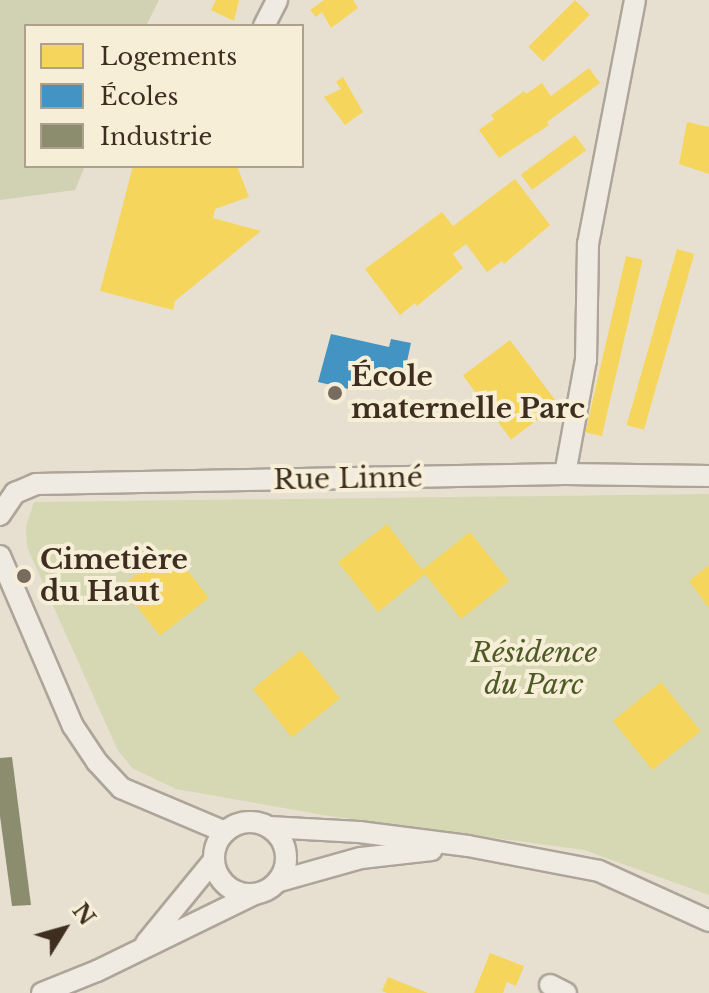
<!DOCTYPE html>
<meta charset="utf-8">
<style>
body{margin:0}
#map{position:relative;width:709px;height:993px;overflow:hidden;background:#e7e0d1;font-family:"Libre Baskerville",serif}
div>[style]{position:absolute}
.green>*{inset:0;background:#d6d7b3}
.cemetery>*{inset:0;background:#d1d1b3}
.homes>*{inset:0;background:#f6d55c;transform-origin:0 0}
.schools>*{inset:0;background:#4393c3}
.industry>*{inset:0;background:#8c8c6e}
.roads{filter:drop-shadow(2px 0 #ada599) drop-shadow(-2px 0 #ada599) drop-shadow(0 2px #ada599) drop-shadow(0 -2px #ada599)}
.street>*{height:20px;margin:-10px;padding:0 10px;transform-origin:10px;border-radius:10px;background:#efebe3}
.street>.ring{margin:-10px;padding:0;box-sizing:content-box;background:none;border:20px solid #efebe3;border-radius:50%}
.dots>*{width:22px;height:22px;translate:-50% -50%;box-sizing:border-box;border:4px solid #f7eed8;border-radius:50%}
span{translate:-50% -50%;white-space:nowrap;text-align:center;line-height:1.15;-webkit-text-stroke:8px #f7eed8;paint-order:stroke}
.poi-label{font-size:28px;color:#3d2e20;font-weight:700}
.left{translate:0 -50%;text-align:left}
.street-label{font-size:28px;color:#3d2e20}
.park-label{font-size:28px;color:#4d5a26;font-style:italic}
.legend{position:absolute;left:24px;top:24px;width:280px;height:144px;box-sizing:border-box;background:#f7eed8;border:2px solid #ada18e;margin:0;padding:10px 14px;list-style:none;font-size:24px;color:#3d2e20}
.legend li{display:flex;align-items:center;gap:16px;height:40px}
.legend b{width:40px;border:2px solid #ada18e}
.north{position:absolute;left:24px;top:889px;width:80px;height:80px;-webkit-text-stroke:6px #f7eed8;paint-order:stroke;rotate:53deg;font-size:22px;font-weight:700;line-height:32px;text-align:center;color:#3d2e20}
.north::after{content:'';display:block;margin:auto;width:28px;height:36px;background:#3d2e20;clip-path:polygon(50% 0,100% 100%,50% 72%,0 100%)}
</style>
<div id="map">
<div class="green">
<div style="clip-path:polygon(709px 494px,709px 895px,584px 850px,329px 816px,176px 789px,132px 768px,117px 749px,27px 547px,26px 526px,34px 502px)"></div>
</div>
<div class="cemetery">
<div style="clip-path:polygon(0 0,159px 0,146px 26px,26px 26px,26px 166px,85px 166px,75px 190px,0 200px)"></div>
</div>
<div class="homes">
<div style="clip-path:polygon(216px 0,239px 0,234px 21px,211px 10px)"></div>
<div style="clip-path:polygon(324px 0,353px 0,358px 8px,331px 28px,322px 12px,316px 17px,310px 10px)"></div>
<div style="left:575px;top:0;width:21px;height:66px;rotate:45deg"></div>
<div style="clip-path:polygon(589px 68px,600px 83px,547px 122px,549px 125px,499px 158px,479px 130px,494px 119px,491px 115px,524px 91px,526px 94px,542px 83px,551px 96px)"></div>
<div style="clip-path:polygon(343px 77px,363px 112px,345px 125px,324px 97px,341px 89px,336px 82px)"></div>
<div style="clip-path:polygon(687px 122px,709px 127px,709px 174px,679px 164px)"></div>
<div style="left:575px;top:135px;width:19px;height:67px;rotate:54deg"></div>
<div style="clip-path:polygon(133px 166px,237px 166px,249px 197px,215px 209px,213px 218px,261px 231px,175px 301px,173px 310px,100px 291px)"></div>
<div style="clip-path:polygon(515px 179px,550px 225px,504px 264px,502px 261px,487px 272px,466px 244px,453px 254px,463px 268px,417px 306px,415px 303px,400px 315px,365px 269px,442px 212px,453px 226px)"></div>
<div style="left:677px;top:249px;width:18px;height:183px;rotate:16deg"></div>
<div style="left:626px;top:256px;width:17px;height:181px;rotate:13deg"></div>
<div style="left:510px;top:340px;width:80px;height:59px;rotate:53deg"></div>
<div style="clip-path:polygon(387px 524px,422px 570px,470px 532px,509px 581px,461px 619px,425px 574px,378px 612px,338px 562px)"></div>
<div style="left:170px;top:548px;width:63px;height:62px;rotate:52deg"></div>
<div style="clip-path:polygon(709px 565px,709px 608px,689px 581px)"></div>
<div style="left:301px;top:650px;width:62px;height:62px;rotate:51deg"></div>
<div style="left:661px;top:682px;width:63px;height:62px;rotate:51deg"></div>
<div style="clip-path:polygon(490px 953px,524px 966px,516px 986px,507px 982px,503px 993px,474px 993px)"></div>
<div style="clip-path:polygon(388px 977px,428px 993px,387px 993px,382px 991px)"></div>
</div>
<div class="schools">
<div style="clip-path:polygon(331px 334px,389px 347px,391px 339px,411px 343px,402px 385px,358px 370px,353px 390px,318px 382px)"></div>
</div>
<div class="industry">
<div style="clip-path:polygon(12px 757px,31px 905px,12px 906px,0 816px,0 758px)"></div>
</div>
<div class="roads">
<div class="street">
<div style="left:264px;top:26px;width:29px;rotate:-63deg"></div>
<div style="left:565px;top:474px;width:116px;rotate:-79.6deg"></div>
<div style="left:586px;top:360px;width:116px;rotate:-89deg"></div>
<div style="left:588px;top:244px;width:248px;rotate:-79.1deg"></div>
<div style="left:0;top:515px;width:27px;rotate:-56deg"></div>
<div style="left:15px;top:493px;width:23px;rotate:-23deg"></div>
<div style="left:36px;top:484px;width:529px;rotate:-1.08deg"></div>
<div style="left:565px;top:474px;width:144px;rotate:0.8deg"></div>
<div style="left:0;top:556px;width:185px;rotate:66.8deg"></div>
<div style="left:73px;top:726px;width:43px;rotate:56.3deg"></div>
<div style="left:97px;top:762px;width:35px;rotate:47deg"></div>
<div style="left:121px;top:788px;width:113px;rotate:22.9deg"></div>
<div class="ring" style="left:214px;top:822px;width:52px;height:52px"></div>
<div style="left:269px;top:827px;width:90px;rotate:3.2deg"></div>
<div style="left:359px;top:832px;width:110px;rotate:7.3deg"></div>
<div style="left:468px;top:846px;width:133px;rotate:10.8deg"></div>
<div style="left:599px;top:871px;width:121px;rotate:24.4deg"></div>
<div style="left:279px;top:881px;width:85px;rotate:-15.7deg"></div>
<div style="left:361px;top:858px;width:71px;rotate:-6.4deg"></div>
<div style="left:146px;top:943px;width:107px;rotate:-50.7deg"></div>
<div style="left:550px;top:985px;width:18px;rotate:27deg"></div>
<div style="left:42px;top:993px;width:59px;rotate:-21.8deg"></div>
<div style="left:97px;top:971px;width:176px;rotate:-26deg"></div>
</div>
</div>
<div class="dots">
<div style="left:335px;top:393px;background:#786c5e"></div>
<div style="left:24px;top:576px;background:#786c5e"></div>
</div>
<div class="poi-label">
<span class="left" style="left:351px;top:393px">École<br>maternelle Parc</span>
<span class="left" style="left:40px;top:576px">Cimetière<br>du Haut</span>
</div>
<div class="street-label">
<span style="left:348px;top:479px;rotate:-1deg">Rue Linné</span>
</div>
<div class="park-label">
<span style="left:534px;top:669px">Résidence<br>du Parc</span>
</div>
<ul class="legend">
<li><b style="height:22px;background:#f6d55c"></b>Logements</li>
<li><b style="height:22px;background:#4393c3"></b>Écoles</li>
<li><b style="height:22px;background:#8c8c6e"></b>Industrie</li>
</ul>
<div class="north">N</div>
</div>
